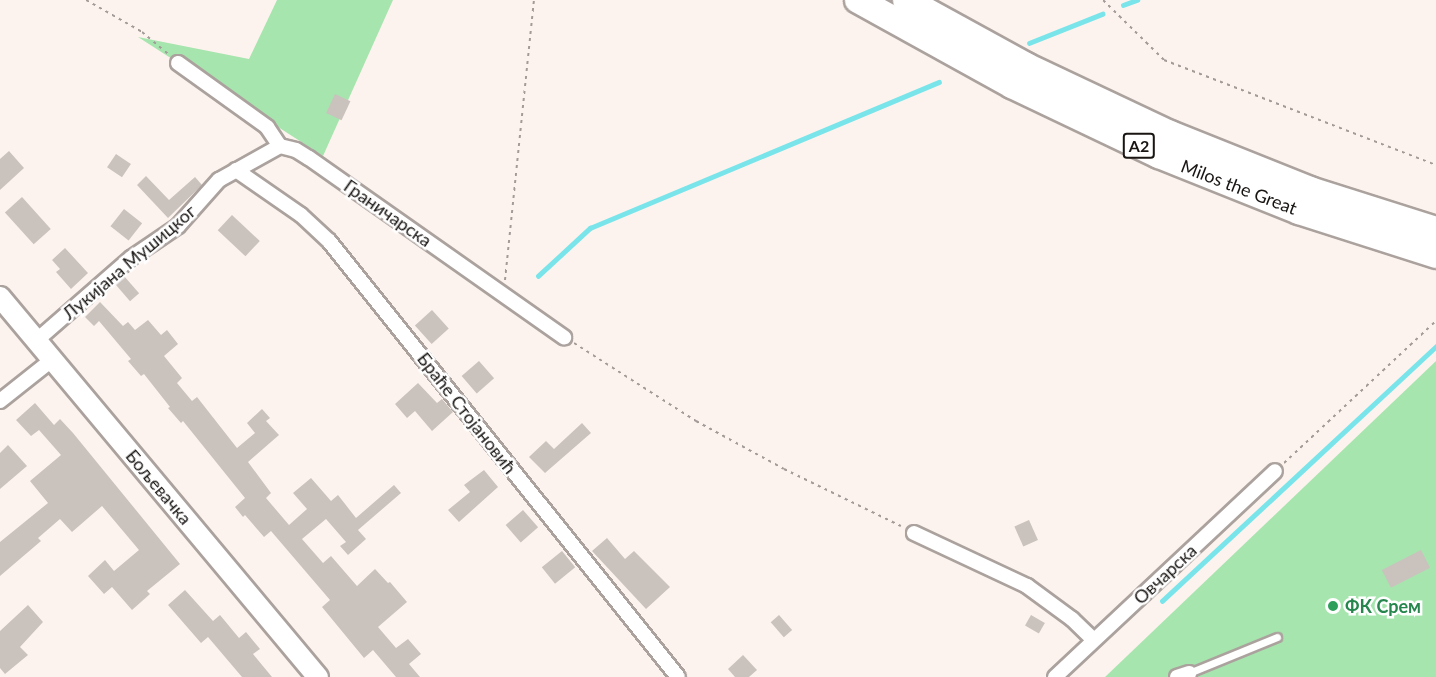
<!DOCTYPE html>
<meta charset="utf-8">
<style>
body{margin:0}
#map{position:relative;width:1436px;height:677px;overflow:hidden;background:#fdf3ee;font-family:Lato,sans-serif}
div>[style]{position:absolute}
.green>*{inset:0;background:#a7e5af}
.stream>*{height:4.5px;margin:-2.25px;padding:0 2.25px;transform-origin:2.25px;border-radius:2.25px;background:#79e5ea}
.building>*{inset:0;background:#cac2bc;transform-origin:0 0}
.path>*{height:2px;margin-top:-1px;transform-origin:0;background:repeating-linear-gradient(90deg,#a29b97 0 3px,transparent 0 7.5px)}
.roads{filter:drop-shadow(2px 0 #aba29e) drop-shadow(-2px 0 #aba29e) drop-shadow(0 2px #aba29e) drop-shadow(0 -2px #aba29e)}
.lane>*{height:7px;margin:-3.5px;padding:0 3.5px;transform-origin:3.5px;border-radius:3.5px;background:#fff}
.street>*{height:14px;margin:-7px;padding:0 7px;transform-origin:7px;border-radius:7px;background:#fff}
.secondary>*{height:20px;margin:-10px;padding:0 10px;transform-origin:10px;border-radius:10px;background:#fff}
.highway>*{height:26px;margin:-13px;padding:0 13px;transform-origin:13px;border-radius:13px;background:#fff}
.dots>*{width:16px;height:16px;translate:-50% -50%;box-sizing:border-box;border:3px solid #fff;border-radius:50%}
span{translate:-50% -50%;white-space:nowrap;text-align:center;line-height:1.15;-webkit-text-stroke:5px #fff;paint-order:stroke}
.shield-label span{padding:2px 4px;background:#fff;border:2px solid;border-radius:4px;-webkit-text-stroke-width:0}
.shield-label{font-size:16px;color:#181513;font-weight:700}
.street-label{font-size:18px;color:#181513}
.leisure-label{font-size:18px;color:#27864d;font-weight:700}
.left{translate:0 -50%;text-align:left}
</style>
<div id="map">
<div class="green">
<div style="clip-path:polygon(277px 0,393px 0,323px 156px,138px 37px,249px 59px)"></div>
<div style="clip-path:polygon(1436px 361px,1436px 677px,1105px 677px)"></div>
</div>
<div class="stream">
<div style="left:1123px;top:5px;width:15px;rotate:-20deg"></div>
<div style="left:1029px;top:43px;width:79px;rotate:-21.7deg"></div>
<div style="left:538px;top:276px;width:71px;rotate:-42.7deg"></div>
<div style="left:590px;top:228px;width:378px;rotate:-22.7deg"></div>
<div style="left:1162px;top:601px;width:374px;rotate:-42.9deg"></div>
</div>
<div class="building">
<div style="left:335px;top:94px;width:17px;height:21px;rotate:25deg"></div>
<div style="clip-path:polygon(9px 151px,24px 168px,0 190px,0 159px)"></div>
<div style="left:116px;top:154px;width:18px;height:16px;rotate:34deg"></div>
<div style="clip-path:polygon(146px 176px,169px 200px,195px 177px,202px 185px,168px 218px,137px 185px)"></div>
<div style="left:22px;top:197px;width:43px;height:23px;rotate:48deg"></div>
<div style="left:124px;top:209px;width:23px;height:22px;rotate:38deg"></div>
<div style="left:232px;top:215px;width:38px;height:21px;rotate:43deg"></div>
<div style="clip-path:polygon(65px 248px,88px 273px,71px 289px,56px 272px,60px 269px,52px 260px)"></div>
<div style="left:124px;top:276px;width:23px;height:12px;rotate:49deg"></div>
<div style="clip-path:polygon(100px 302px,123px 326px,128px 322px,135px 330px,148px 320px,161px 335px,167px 330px,178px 344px,164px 356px,182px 378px,177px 383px,192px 401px,197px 397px,237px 448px,255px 433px,247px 423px,262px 409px,270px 418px,266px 421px,279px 435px,248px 462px,271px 493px,266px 498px,289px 525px,307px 509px,293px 493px,311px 478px,331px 501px,338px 495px,356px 518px,394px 485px,401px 493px,358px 530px,366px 539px,348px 555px,340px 546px,346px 542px,326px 519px,302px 539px,323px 563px,331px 556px,357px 586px,375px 569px,388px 583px,390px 582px,407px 602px,378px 627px,396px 648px,408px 639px,421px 654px,409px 664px,420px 677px,396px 677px,373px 650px,364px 658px,322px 607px,330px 600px,271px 531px,264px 537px,245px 515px,243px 517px,235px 507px,245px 498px,183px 421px,181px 423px,168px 408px,170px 407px,144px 374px,141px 376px,128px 361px,131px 359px,99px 321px,94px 326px,85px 317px)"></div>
<div style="left:432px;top:310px;width:25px;height:23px;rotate:48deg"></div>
<div style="left:479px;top:361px;width:23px;height:23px;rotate:49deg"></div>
<div style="clip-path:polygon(418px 383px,437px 403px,442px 399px,453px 412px,432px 431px,415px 411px,407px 418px,395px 404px)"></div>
<div style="clip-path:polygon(35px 403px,54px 425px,60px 419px,73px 433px,180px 564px,147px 591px,150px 594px,132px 610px,112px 587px,104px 594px,88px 576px,105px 560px,114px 571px,139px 550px,102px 506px,72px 532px,60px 519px,38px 538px,41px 541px,0 576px,0 542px,48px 503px,30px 481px,61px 455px,39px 430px,31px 436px,16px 420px)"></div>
<div style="clip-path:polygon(582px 423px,591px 433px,545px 473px,529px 457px,546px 441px,554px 449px)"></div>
<div style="clip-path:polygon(8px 445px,27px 466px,0 489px,0 453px)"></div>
<div style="clip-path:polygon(484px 470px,498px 487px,459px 522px,448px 510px,470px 492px,464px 485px)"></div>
<div style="left:523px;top:510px;width:23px;height:23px;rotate:49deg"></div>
<div style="left:1029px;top:520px;width:22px;height:16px;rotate:66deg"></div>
<div style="clip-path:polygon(607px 538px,625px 559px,634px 551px,670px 587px,646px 609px,592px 551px)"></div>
<div style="left:1421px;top:550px;width:20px;height:44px;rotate:63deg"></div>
<div style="left:562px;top:551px;width:21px;height:26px;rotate:51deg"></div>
<div style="clip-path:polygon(185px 590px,213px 621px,220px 615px,239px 638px,246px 632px,260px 649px,253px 654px,272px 677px,242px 677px,208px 637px,201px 643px,168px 605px)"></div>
<div style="clip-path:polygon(28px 605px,43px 622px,20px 647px,28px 655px,5px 674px,0 668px,0 631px)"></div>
<div style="left:779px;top:615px;width:20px;height:11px;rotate:49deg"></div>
<div style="left:1031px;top:615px;width:16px;height:12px;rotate:30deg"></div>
<div style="clip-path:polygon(743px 655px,757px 670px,749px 677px,735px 677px,728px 669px)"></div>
</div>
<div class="path">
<div style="left:86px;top:0;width:64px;rotate:29.7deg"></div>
<div style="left:142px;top:32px;width:35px;rotate:40deg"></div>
<div style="left:1103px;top:0;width:86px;rotate:44.5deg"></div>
<div style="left:1164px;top:60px;width:292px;rotate:21.1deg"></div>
<div style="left:505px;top:280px;width:281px;rotate:-84.1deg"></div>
<div style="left:574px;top:343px;width:145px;rotate:32.6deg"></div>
<div style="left:696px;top:421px;width:100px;rotate:28.6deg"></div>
<div style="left:784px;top:469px;width:130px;rotate:26deg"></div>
<div style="left:1284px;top:463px;width:208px;rotate:-43.1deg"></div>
</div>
<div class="roads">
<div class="lane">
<div style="left:1189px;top:673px;width:95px;rotate:-22.2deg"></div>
</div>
<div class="street">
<div style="left:178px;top:63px;width:110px;rotate:35.7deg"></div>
<div style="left:267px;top:127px;width:23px;rotate:56deg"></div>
<div style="left:280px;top:146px;width:16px;rotate:14deg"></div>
<div style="left:296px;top:150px;width:15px;rotate:32deg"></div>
<div style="left:309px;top:158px;width:312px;rotate:35.1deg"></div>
<div style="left:236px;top:170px;width:79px;rotate:34.7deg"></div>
<div style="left:301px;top:215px;width:38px;rotate:43deg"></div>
<div style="left:329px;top:241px;width:558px;rotate:51.32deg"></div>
<div style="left:37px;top:340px;width:125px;rotate:-41.1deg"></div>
<div style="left:131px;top:258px;width:57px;rotate:-34.2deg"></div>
<div style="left:178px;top:226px;width:62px;rotate:-48.3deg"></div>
<div style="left:219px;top:180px;width:70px;rotate:-29.1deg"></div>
<div style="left:0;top:401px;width:68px;rotate:-38.4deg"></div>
<div style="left:914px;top:533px;width:125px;rotate:25.1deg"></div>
<div style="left:1027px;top:586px;width:56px;rotate:36.3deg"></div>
<div style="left:1072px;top:619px;width:30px;rotate:44deg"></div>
<div style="left:1055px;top:677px;width:301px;rotate:-43.1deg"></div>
<div style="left:1177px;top:677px;width:13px;rotate:-18deg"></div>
</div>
<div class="secondary">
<div style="left:0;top:297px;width:496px;rotate:50.1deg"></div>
</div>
<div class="highway">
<div style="left:858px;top:0;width:176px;rotate:28.9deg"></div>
<div style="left:1012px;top:85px;width:163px;rotate:25.5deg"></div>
<div style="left:1159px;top:155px;width:151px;rotate:21.8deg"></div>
<div style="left:1299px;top:211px;width:144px;rotate:17.8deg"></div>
<div style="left:906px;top:0;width:137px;rotate:28.8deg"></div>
<div style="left:1026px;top:66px;width:159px;rotate:25.3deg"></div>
<div style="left:1170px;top:134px;width:151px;rotate:21.8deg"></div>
<div style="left:1310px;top:190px;width:132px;rotate:17.6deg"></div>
</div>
</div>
<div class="dots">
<div style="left:1333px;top:606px;background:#2e9e5b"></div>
</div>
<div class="shield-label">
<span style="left:1139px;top:146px">A2</span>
</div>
<div class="street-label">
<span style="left:1239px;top:187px;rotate:21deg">Milos the Great</span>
<span style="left:388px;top:213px;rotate:35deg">Граничарска</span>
<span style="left:129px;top:262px;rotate:-40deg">Лукијана Мушицког</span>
<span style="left:467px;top:413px;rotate:52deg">Браће Стојановић</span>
<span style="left:159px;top:487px;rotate:50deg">Бољевачка</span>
<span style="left:1165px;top:574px;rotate:-43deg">Овчарска</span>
</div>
<div class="leisure-label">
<span class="left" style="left:1345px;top:606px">ФК Срем</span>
</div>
</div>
